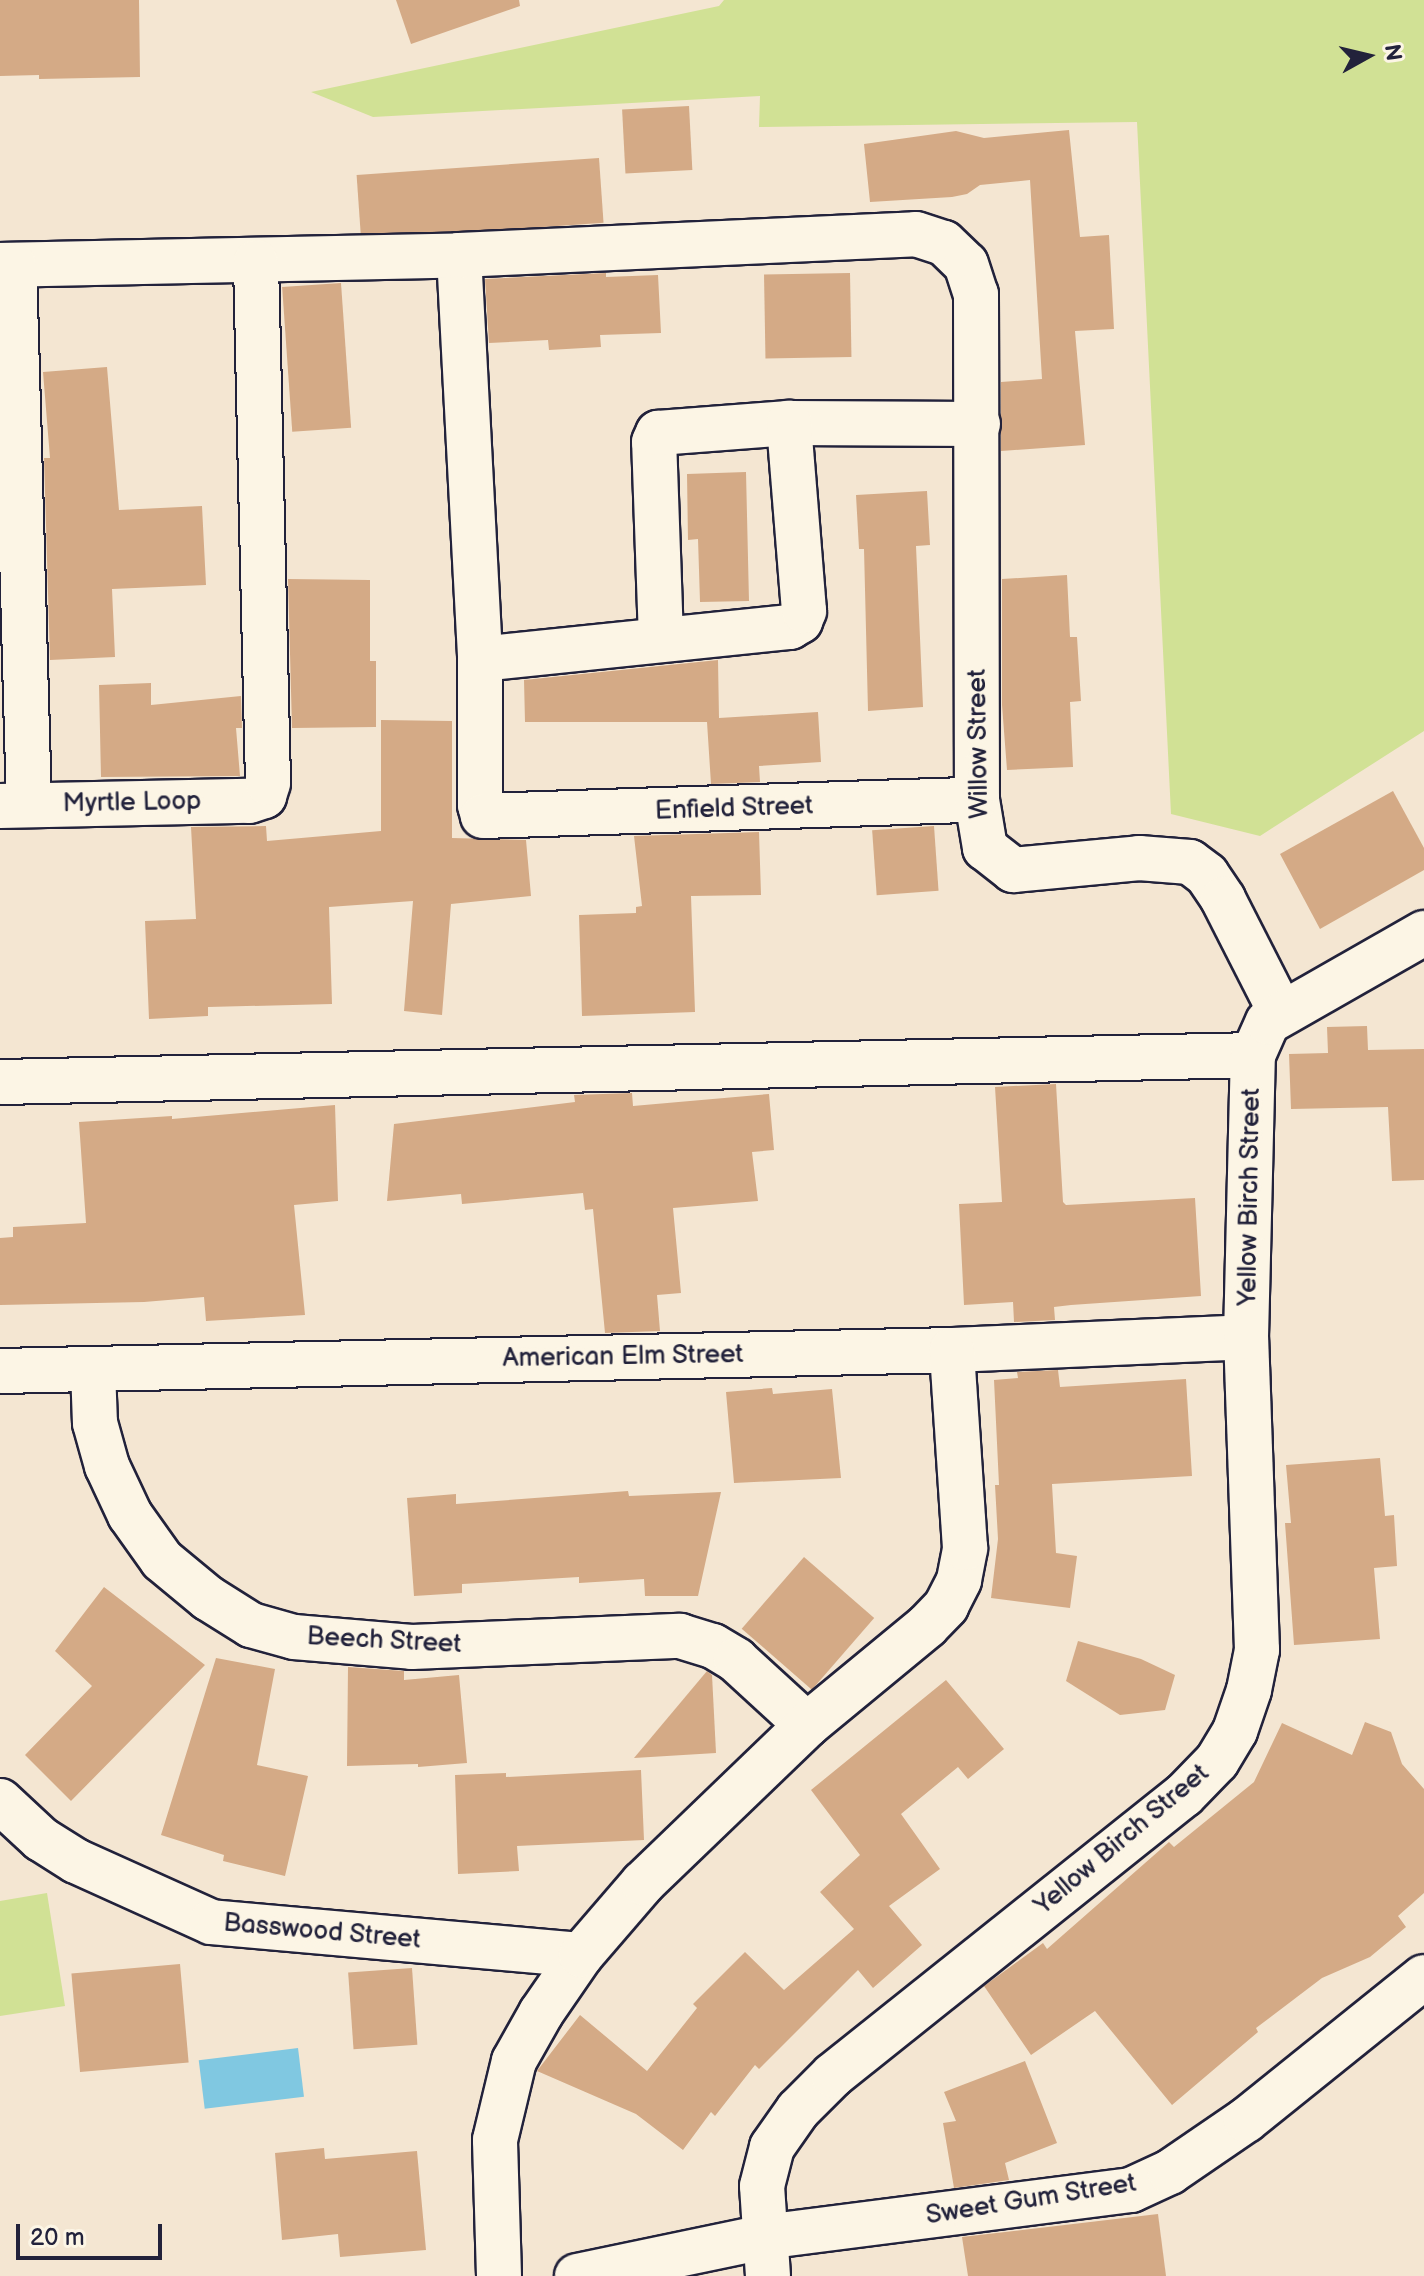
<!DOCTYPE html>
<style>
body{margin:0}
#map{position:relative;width:1424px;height:2276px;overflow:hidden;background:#f4e6d2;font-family:"Balsamiq Sans",sans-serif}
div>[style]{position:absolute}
.green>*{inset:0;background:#d1e195}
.water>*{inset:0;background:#80c8e1;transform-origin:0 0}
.building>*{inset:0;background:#d4aa86;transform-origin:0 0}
.roads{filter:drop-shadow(2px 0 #22223b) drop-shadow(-2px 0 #22223b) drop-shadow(0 2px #22223b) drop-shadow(0 -2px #22223b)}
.minor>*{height:44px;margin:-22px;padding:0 22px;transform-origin:22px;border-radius:22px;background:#fcf5e5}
span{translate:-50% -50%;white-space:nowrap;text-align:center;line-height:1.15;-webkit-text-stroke:7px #fcf5e5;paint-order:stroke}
.street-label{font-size:26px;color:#22223b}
.north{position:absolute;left:1328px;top:16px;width:80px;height:80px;-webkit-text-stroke:6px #fcf5e5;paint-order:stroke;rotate:82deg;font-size:22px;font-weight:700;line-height:32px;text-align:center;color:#22223b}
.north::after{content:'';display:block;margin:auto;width:28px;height:36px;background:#22223b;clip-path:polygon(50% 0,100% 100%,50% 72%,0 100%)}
.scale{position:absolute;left:16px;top:2224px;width:146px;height:36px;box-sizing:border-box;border:4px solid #22223b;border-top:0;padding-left:10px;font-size:24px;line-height:28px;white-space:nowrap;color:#22223b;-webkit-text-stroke:6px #fcf5e5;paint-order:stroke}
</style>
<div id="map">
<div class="green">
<div style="clip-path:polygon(724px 0,1424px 0,1424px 731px,1260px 836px,1171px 814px,1137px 122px,759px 127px,760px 96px,373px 117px,311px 92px,719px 6px)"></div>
<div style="clip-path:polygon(47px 1893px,65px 2006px,0 2016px,0 1901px)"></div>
</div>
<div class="water">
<div style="left:298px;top:2048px;width:49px;height:100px;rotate:83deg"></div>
</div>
<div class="building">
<div style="clip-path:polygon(0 0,139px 0,140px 77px,39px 79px,39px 75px,0 76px)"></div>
<div style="clip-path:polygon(396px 0,519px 0,520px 6px,411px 44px)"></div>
<div style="left:689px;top:106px;width:64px;height:67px;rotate:87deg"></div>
<div style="clip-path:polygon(1069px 130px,1080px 237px,1109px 235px,1114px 329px,1075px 331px,1085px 445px,1001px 451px,1001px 382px,1042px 379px,1030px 180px,980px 185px,967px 194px,952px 197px,870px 202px,864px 144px,956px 131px,984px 138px)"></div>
<div style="left:599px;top:158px;width:65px;height:243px;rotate:86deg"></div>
<div style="clip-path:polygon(606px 273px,606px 277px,658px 275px,661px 333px,600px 335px,601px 347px,549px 350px,548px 340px,489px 343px,485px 279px)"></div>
<div style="left:850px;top:273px;width:84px;height:86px;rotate:89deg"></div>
<div style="left:341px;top:283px;width:145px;height:59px;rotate:86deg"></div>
<div style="clip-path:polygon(107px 367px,119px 510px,202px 506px,206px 585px,112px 589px,115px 657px,50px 660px,44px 458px,50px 458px,43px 372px)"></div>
<div style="clip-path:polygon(746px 472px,749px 601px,700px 602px,698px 539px,688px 540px,687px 474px)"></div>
<div style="clip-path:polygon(927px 491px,930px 545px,916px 546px,923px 707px,868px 711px,864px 549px,859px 549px,856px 495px)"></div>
<div style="clip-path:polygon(1067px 575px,1070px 637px,1077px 637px,1081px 701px,1070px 702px,1073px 767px,1007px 770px,1002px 705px,1002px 579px)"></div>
<div style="clip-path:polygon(288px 579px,370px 580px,370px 661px,376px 661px,376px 727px,292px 728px)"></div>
<div style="clip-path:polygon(718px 660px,719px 718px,818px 712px,821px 762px,759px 766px,760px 782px,711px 784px,707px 722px,525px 722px,524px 680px)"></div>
<div style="clip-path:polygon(151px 683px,151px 705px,241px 696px,242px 728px,236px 728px,240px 776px,101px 777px,99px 685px)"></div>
<div style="clip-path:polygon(381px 720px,452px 721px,452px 838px,526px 840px,531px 896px,451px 904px,442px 1015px,404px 1011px,413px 901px,329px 907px,332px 1004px,208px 1007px,208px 1016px,149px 1019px,145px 921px,196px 919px,191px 827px,266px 826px,267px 841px,381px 831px)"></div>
<div style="clip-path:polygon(1393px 791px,1424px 848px,1424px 870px,1320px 929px,1280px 854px)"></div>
<div style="left:934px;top:826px;width:65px;height:62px;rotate:86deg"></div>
<div style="clip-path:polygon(759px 832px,761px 895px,691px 896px,695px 1012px,582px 1016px,579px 915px,636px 913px,636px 907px,642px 906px,634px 836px)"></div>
<div style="clip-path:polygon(1367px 1026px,1368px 1050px,1424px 1049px,1424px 1180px,1392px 1181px,1388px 1107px,1291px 1109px,1289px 1054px,1328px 1053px,1327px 1027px)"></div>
<div style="clip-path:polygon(1056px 1084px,1063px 1202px,1066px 1205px,1195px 1198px,1201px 1296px,1071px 1305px,1054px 1307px,1055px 1320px,1014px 1322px,1013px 1302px,964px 1305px,959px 1204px,1002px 1202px,995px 1087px)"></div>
<div style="clip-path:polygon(632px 1093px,633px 1106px,769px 1094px,774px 1150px,752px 1152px,758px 1201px,673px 1208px,681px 1293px,657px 1295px,660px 1331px,605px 1333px,593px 1209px,585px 1210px,583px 1193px,462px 1204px,461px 1194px,387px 1201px,394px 1124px,575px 1102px,574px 1095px)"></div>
<div style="clip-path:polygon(335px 1105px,338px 1201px,294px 1205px,305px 1315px,206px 1321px,204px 1297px,144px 1302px,0 1305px,0 1238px,13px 1237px,13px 1227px,86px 1223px,79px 1122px,172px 1116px,172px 1119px)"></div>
<div style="clip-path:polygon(1058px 1370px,1060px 1387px,1186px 1379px,1192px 1476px,1052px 1484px,1056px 1553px,1077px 1556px,1070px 1608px,991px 1598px,998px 1539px,995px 1485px,999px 1485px,994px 1380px,1018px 1378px,1017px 1372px)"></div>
<div style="clip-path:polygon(772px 1388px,773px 1394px,832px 1389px,841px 1478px,734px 1483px,726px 1392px)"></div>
<div style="clip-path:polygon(1380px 1458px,1385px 1516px,1394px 1515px,1397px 1566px,1374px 1568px,1380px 1639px,1294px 1645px,1285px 1523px,1291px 1523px,1286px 1465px)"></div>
<div style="clip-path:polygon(628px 1491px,629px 1496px,721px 1492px,698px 1596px,645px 1596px,644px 1579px,579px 1583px,579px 1577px,462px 1584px,462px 1593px,414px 1596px,407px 1498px,456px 1494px,456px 1504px)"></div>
<div style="left:804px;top:1557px;width:93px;height:95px;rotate:41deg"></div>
<div style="clip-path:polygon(104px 1587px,205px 1665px,71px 1801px,25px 1755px,92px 1686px,55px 1651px)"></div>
<div style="clip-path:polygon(1078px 1641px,1141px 1659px,1175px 1675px,1165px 1710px,1120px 1715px,1066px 1681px)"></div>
<div style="clip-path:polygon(216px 1658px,275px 1669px,257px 1765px,308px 1776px,285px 1876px,223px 1861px,224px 1855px,161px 1835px)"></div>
<div style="clip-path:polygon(348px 1667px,404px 1671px,404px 1680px,459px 1675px,467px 1763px,418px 1767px,418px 1764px,347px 1766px)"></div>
<div style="clip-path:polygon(707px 1671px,712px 1675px,716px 1753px,634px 1758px)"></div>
<div style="clip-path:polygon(946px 1680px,1004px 1749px,968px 1779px,958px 1767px,901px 1814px,940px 1869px,889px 1906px,922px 1945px,873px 1988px,858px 1970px,759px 2069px,755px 2065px,715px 2116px,711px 2112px,683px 2150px,636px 2114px,537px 2071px,580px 2015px,647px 2071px,697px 2008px,693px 2004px,745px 1952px,784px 1990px,854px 1929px,820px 1892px,860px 1855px,811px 1790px)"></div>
<div style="clip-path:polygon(1365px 1722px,1391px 1732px,1402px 1764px,1424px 1789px,1424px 1893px,1398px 1916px,1406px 1927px,1370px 1957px,1322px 1978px,1256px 2028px,1258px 2032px,1172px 2105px,1095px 2011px,1031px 2055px,984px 1986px,1043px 1943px,1047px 1949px,1169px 1842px,1174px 1847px,1254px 1782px,1282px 1723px,1352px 1755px)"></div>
<div style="clip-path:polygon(641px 1770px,644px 1840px,517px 1846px,519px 1871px,458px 1874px,455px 1775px,506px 1773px,506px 1777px)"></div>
<div style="left:180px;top:1964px;width:99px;height:109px;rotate:85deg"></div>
<div style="left:412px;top:1968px;width:77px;height:64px;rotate:86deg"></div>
<div style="clip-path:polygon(1025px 2061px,1057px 2143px,1005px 2163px,1009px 2180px,954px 2188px,943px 2123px,956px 2121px,944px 2092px)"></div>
<div style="clip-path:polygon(324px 2148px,325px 2159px,417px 2151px,426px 2250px,340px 2257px,338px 2234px,282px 2240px,275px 2153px)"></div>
<div style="clip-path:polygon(1158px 2214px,1166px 2276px,968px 2276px,962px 2237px)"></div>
</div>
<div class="roads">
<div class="minor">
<div style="left:459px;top:255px;width:405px;rotate:87deg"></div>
<div style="left:480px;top:659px;width:146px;rotate:90deg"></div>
<div style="left:480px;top:805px;width:11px;rotate:75deg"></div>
<div style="left:483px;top:816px;width:494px;rotate:-1.9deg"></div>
<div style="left:0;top:265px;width:459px;rotate:-1.2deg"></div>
<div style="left:459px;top:255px;width:457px;rotate:-2.6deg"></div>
<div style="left:916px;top:234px;width:29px;rotate:18deg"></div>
<div style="left:944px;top:243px;width:30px;rotate:44deg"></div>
<div style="left:966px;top:264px;width:32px;rotate:72deg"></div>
<div style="left:976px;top:294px;width:506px;rotate:89.89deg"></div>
<div style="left:977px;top:800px;width:49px;rotate:80.5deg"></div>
<div style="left:985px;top:848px;width:36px;rotate:38deg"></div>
<div style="left:1013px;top:870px;width:127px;rotate:-5.4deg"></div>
<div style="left:1139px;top:858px;width:51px;rotate:4.5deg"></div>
<div style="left:1190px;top:862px;width:21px;rotate:37deg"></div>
<div style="left:1207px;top:875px;width:29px;rotate:56deg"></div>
<div style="left:1223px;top:899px;width:128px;rotate:63deg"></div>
<div style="left:14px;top:265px;width:539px;rotate:88.41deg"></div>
<div style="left:661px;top:639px;width:197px;rotate:-92deg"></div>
<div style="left:654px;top:442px;width:10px;rotate:-66deg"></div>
<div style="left:658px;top:433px;width:131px;rotate:-4.4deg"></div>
<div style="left:789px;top:423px;width:189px;rotate:0.3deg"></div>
<div style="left:480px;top:659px;width:312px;rotate:-5.9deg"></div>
<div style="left:790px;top:627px;width:12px;rotate:-31deg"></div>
<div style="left:800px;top:621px;width:11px;rotate:-68deg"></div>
<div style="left:804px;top:611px;width:189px;rotate:-94.6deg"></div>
<div style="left:0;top:806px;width:249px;rotate:-1.2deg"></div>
<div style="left:249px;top:801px;width:16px;rotate:-18deg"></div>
<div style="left:264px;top:796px;width:14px;rotate:-73deg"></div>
<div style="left:268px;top:783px;width:521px;rotate:-91.32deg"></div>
<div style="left:0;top:1082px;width:1253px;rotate:-1.23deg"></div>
<div style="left:93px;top:1369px;width:54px;rotate:87.9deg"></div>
<div style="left:95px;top:1423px;width:45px;rotate:74.4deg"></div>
<div style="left:107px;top:1466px;width:54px;rotate:64.9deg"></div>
<div style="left:130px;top:1515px;width:55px;rotate:54.6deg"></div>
<div style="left:162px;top:1560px;width:60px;rotate:39.6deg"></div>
<div style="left:208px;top:1598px;width:51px;rotate:32.1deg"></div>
<div style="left:251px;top:1625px;width:45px;rotate:15.6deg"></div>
<div style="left:294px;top:1637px;width:118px;rotate:4.8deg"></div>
<div style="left:412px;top:1647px;width:268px;rotate:-2.4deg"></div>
<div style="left:680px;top:1636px;width:34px;rotate:17deg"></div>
<div style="left:713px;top:1646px;width:27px;rotate:31deg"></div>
<div style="left:736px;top:1660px;width:96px;rotate:42.5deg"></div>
<div style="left:0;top:1371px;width:952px;rotate:-1.26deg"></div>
<div style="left:952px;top:1350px;width:294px;rotate:-2.5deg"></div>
<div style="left:0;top:1801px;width:56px;rotate:42.8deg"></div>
<div style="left:41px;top:1839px;width:41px;rotate:32.2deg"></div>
<div style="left:76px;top:1861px;width:148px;rotate:24.3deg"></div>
<div style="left:211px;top:1922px;width:371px;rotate:5.1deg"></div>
<div style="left:499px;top:2276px;width:136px;rotate:-91.7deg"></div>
<div style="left:495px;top:2140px;width:81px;rotate:-76.5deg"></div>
<div style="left:514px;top:2061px;width:55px;rotate:-60.6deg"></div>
<div style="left:541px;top:2013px;width:70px;rotate:-55.4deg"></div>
<div style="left:581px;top:1955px;width:95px;rotate:-49.3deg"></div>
<div style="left:643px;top:1883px;width:228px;rotate:-43.9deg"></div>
<div style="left:807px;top:1725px;width:156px;rotate:-39.5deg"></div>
<div style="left:927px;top:1626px;width:28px;rotate:-46deg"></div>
<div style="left:946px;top:1606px;width:29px;rotate:-63deg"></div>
<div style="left:959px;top:1580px;width:33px;rotate:-79deg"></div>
<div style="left:965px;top:1548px;width:198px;rotate:-93.8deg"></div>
<div style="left:577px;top:2276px;width:191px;rotate:-11.8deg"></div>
<div style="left:764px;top:2237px;width:370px;rotate:-7.3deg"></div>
<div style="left:1131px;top:2190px;width:43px;rotate:-24.8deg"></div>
<div style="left:1170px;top:2172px;width:92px;rotate:-34.4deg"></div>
<div style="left:1246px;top:2120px;width:228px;rotate:-38.8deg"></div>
<div style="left:768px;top:2276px;width:90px;rotate:-93.8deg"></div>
<div style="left:762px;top:2186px;width:40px;rotate:-75.6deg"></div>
<div style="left:772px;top:2147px;width:45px;rotate:-54.9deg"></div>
<div style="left:798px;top:2110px;width:49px;rotate:-45deg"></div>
<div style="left:833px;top:2075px;width:449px;rotate:-38.6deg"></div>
<div style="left:1184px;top:1795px;width:47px;rotate:-45.9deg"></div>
<div style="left:1217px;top:1761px;width:35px;rotate:-59deg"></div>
<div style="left:1235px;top:1731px;width:43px;rotate:-71.1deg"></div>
<div style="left:1249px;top:1690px;width:41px;rotate:-78.7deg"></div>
<div style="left:1257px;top:1650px;width:313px;rotate:-92deg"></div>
<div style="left:1246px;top:1337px;width:282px;rotate:-88.6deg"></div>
<div style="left:1253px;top:1055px;width:36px;rotate:-66deg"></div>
<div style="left:1268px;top:1022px;width:180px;rotate:-29.7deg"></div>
</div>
</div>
<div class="street-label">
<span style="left:979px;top:744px;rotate:-91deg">Willow Street</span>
<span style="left:132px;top:803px;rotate:-1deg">Myrtle Loop</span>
<span style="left:734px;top:809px;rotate:-2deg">Enfield Street</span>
<span style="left:1250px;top:1197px;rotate:-89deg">Yellow Birch Street</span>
<span style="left:623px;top:1357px;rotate:-1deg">American Elm Street</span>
<span style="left:384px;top:1641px;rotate:3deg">Beech Street</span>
<span style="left:1122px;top:1840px;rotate:-40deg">Yellow Birch Street</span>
<span style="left:322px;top:1932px;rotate:5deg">Basswood Street</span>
<span style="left:1031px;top:2200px;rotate:-9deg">Sweet Gum Street</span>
</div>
<div class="north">N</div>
<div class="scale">20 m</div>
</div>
